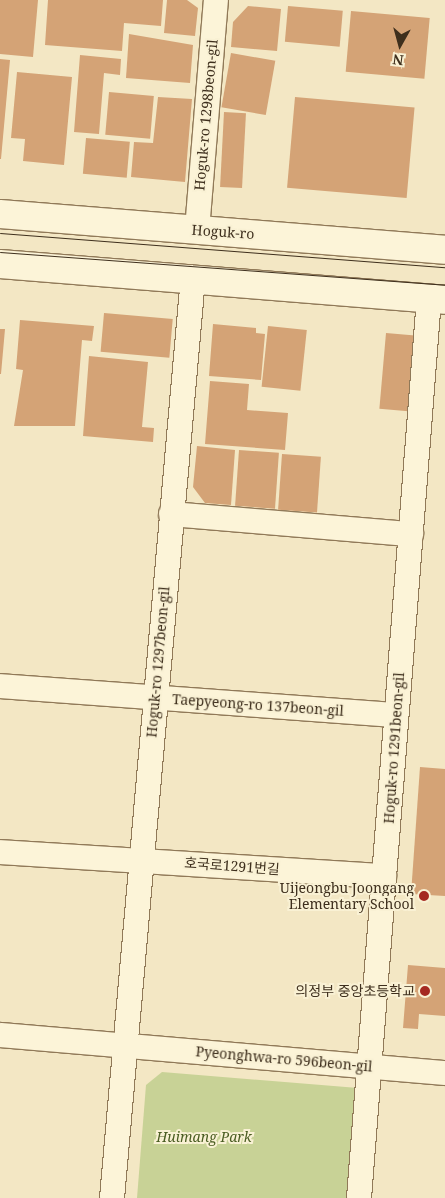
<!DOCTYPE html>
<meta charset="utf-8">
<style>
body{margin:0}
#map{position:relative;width:445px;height:1198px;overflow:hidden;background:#f3e7c4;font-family:"Noto Serif","Noto Sans KR",serif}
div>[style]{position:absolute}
.green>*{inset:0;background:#c8d296}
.building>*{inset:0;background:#d4a376;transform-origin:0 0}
.roads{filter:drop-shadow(1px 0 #907958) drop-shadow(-1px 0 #907958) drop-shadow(0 1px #907958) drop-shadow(0 -1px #907958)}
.street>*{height:24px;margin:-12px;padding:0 12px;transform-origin:12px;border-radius:12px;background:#fcf4d8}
.secondary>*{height:28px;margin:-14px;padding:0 14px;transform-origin:14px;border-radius:14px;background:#fcf4d8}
.tram>*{height:1px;margin:-0.5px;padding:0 0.5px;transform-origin:0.5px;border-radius:0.5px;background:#3e2f1d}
.dots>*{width:14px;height:14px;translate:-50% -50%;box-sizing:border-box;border:2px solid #f9f1d4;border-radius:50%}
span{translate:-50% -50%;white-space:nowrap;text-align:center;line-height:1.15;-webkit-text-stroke:4px #f9f1d4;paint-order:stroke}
.street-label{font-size:14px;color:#3e2f1d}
.poi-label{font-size:14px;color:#3e2f1d}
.right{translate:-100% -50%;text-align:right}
.park-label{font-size:14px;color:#4a5d22;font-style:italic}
.north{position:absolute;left:375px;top:20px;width:50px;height:50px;-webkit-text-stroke:4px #f9f1d4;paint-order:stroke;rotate:187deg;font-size:14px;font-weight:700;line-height:20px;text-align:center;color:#3e2f1d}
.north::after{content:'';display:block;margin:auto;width:18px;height:22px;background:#3e2f1d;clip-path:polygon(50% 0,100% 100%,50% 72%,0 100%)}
</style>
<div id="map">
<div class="green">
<div style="clip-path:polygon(162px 1072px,358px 1088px,349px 1198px,137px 1198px,146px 1085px)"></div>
</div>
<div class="building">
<div style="clip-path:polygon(0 0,38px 0,33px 57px,0 54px)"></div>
<div style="clip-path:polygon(48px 0,163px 0,161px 26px,124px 23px,122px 51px,45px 45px)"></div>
<div style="clip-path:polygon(167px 0,187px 0,198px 8px,195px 36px,164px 33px)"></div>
<div style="clip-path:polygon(248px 6px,281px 9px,277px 51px,231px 47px,233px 22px)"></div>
<div style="left:288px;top:6px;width:55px;height:36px;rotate:5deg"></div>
<div style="left:351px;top:11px;width:79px;height:61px;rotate:5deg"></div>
<div style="clip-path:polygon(129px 34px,193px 45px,190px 83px,126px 78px)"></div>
<div style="left:231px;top:53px;width:45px;height:55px;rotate:10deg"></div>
<div style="clip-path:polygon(80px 55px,121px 59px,120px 75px,104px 73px,99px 134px,74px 132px)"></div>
<div style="clip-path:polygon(0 59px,10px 60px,1px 159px,0 159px)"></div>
<div style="clip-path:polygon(17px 72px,72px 77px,64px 165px,23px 161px,25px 139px,11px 138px)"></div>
<div style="left:109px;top:92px;width:45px;height:43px;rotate:5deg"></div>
<div style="clip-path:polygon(158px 97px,192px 99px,185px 182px,131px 177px,134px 142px,153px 143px)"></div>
<div style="left:295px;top:97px;width:120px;height:91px;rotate:5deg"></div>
<div style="left:224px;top:112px;width:22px;height:75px;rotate:3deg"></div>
<div style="left:86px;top:138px;width:44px;height:36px;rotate:5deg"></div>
<div style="left:104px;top:313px;width:69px;height:39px;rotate:5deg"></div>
<div style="clip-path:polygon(20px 320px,94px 326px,92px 341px,82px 340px,75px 426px,14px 426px,23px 370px,16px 369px)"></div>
<div style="clip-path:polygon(213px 324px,256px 328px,256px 333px,265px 334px,261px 380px,209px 376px)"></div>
<div style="left:268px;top:326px;width:39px;height:61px;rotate:6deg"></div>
<div style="clip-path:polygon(0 329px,5px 329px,1px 374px,0 374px)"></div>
<div style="left:386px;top:333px;width:32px;height:76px;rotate:5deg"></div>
<div style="clip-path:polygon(89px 356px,148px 362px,142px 427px,154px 428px,153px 442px,83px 436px)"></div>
<div style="clip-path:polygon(210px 381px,249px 384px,247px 410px,288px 413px,285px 450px,205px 444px)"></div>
<div style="clip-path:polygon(197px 446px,235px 450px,231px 505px,205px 503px,193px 487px)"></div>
<div style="left:239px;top:450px;width:40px;height:56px;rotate:4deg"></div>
<div style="left:282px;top:454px;width:39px;height:56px;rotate:4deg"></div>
<div style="clip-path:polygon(420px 767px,445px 769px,445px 896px,411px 894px)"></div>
<div style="clip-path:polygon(408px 965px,445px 968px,445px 1016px,419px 1014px,418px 1029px,403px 1028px)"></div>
</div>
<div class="roads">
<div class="street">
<div style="left:197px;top:230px;width:231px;rotate:-85.3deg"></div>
<div style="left:171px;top:514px;width:241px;rotate:4.8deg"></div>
<div style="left:0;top:686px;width:397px;rotate:4.2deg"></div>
<div style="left:0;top:852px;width:385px;rotate:3.6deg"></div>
<div style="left:0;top:1035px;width:447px;rotate:4.9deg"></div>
<div style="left:112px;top:1198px;width:924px;rotate:-84.97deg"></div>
<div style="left:359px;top:1198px;width:902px;rotate:-85.55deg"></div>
</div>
<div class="secondary">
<div style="left:0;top:214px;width:446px;rotate:4.6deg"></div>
<div style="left:0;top:264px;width:446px;rotate:4.6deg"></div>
</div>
</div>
<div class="tram">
<div style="left:0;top:233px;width:446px;rotate:4.4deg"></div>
<div style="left:0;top:252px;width:446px;rotate:4.2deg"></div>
</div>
<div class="dots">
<div style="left:424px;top:896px;background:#a52921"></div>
<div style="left:425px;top:991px;background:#a52921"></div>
</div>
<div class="street-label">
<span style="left:206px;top:115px;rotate:-85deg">Hoguk-ro 1298beon-gil</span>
<span style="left:223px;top:232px;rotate:4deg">Hoguk-ro</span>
<span style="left:158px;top:662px;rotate:-85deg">Hoguk-ro 1297beon-gil</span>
<span style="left:258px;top:705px;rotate:4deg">Taepyeong-ro 137beon-gil</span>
<span style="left:394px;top:748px;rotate:-86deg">Hoguk-ro 1291beon-gil</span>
<span style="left:232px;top:866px;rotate:4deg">호국로1291번길</span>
<span style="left:284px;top:1059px;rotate:5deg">Pyeonghwa-ro 596beon-gil</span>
</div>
<div class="poi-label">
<span class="right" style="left:414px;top:896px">Uijeongbu Joongang<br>Elementary School</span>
<span class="right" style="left:415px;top:991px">의정부 중앙초등학교</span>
</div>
<div class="park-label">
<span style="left:204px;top:1137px">Huimang Park</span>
</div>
<div class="north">N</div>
</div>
